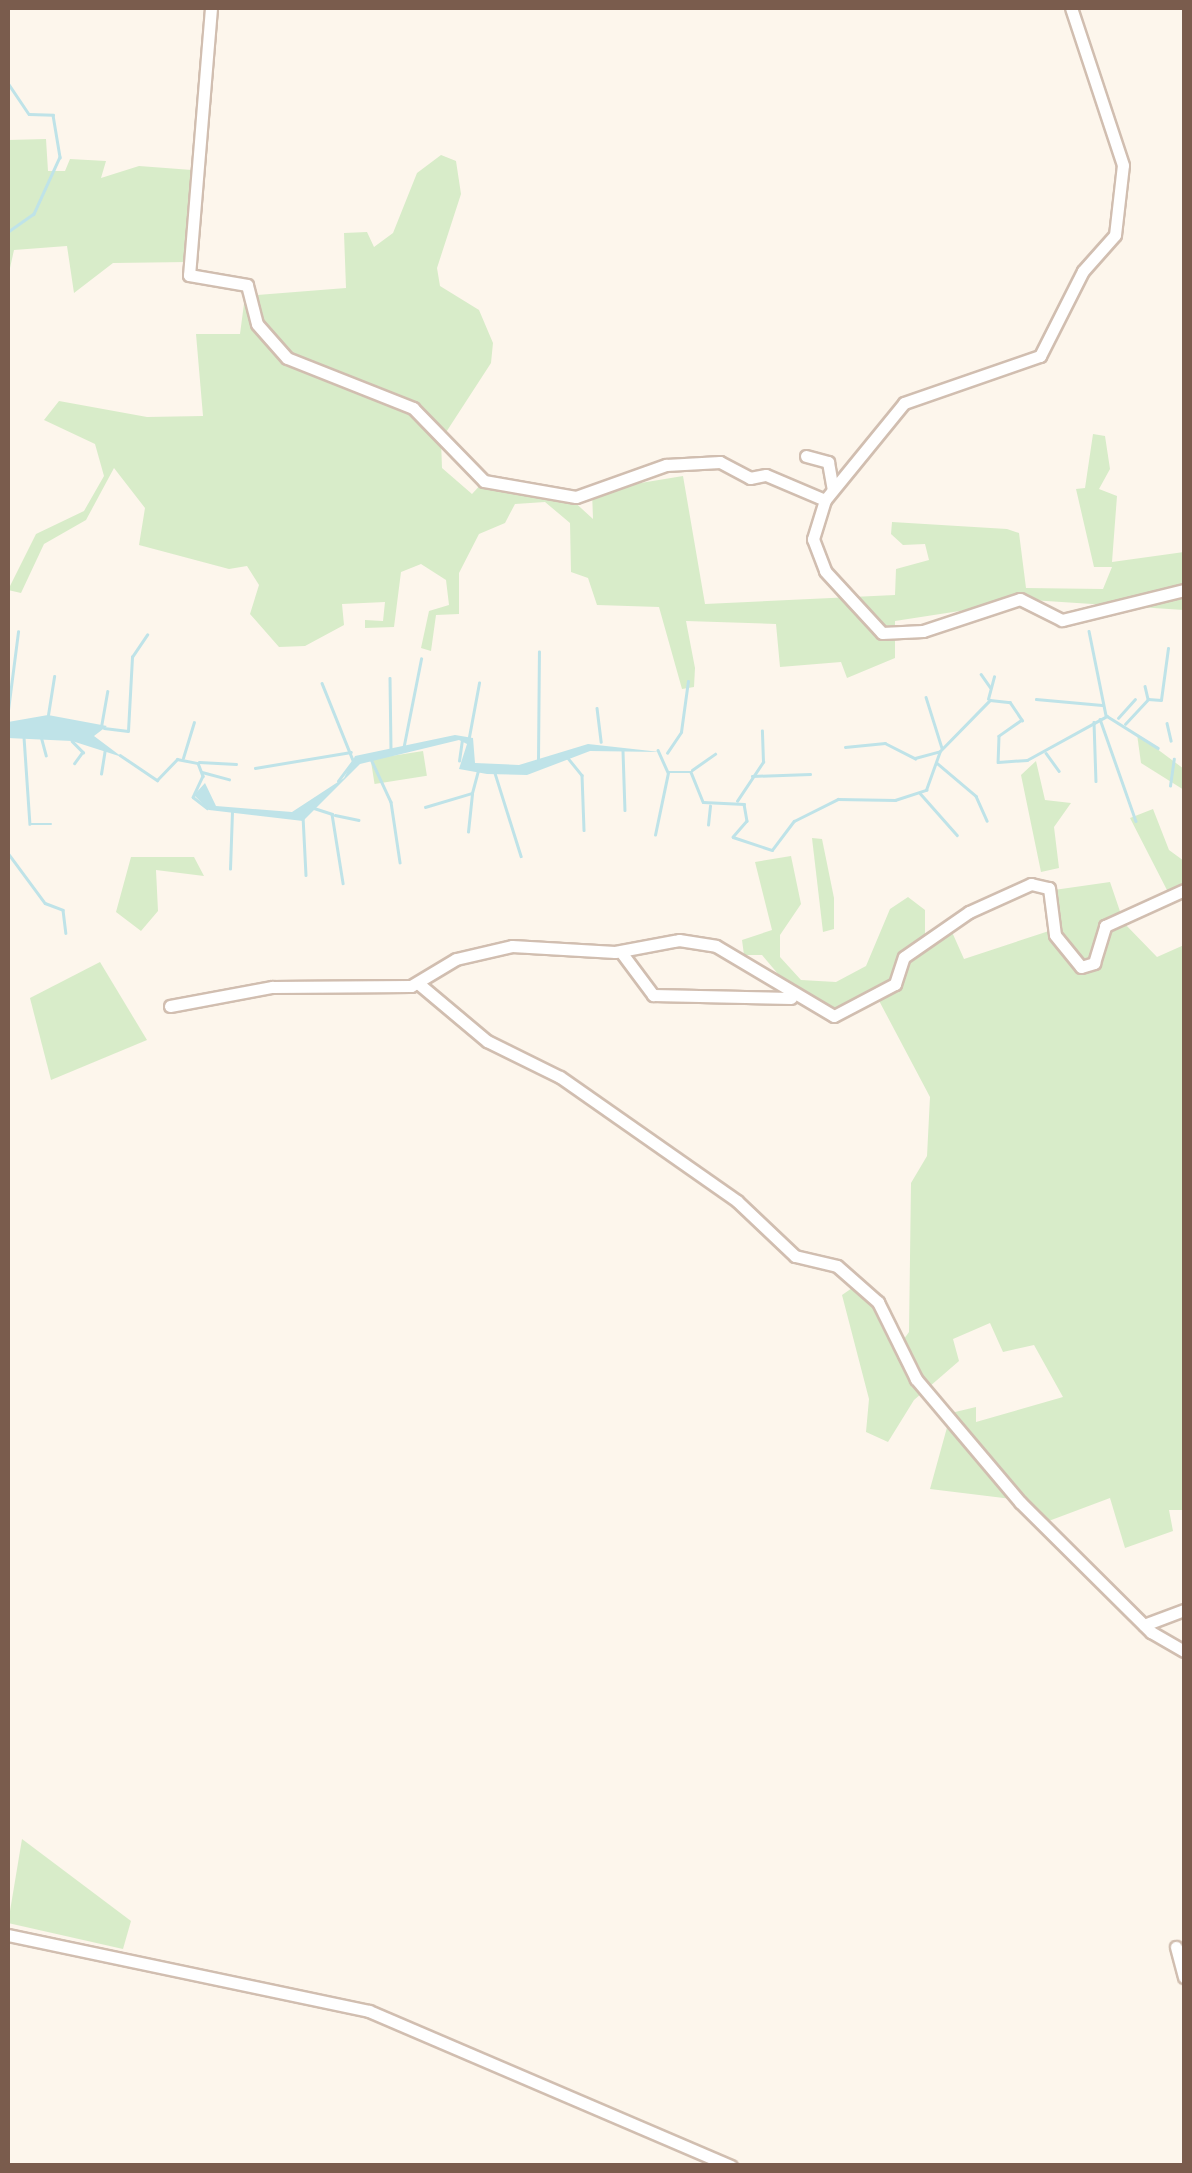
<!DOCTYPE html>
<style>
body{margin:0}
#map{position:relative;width:1192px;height:2173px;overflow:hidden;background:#fdf6ec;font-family:Commissioner,sans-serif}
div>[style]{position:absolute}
.green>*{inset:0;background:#d8ecc9;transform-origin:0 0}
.water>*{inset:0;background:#bfe3e8}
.stream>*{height:2.5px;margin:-1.25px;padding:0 1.25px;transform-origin:1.25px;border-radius:1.25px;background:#bfe3e8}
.roads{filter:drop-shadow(2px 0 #d1beb0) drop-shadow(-2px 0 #d1beb0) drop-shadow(0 2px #d1beb0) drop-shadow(0 -2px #d1beb0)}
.minor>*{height:11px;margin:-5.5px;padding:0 5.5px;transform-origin:5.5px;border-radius:5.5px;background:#fff}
span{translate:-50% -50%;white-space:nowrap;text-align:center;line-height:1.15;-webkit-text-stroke:8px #fffaf3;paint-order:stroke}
.frame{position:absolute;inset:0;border:10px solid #7a5c4d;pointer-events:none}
</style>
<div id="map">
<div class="green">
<div style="clip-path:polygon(46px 139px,48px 171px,65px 171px,70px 159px,106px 161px,101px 178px,139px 166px,192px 170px,188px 262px,113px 263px,74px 293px,67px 246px,14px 250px,8px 277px,8px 140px)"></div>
<div style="clip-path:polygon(441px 155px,456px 161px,461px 194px,437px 268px,440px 286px,479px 310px,493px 343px,491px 363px,441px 440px,442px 468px,472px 494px,484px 481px,558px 487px,593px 519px,592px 491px,683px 476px,705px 604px,895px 595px,896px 569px,929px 560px,925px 544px,903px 545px,891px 534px,892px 522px,1007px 529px,1019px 533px,1026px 588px,1103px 589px,1112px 567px,1094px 567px,1076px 489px,1085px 488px,1093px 434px,1105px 436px,1110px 469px,1099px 489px,1117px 496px,1112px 562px,1184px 552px,1184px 610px,1031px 600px,895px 621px,895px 658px,847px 678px,841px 662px,780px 667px,776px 624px,686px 621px,695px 668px,694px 687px,682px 689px,659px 607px,597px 605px,588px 578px,571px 572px,570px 523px,545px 502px,515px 504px,505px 523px,479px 534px,459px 573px,459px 614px,436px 615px,431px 651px,421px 648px,429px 611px,449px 605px,446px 580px,421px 564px,401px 572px,394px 627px,365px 628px,365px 620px,383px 621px,385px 602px,342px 604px,344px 625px,305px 646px,279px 647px,250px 614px,259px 585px,247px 566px,229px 569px,139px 545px,145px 508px,114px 468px,86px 520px,44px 544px,21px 593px,8px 590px,36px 534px,84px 511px,104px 476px,95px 444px,44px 420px,59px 401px,147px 417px,203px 416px,196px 334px,240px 334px,245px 296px,346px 288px,344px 233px,367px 232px,374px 247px,393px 233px,417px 173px)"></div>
<div style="clip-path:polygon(1137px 734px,1184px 769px,1184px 790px,1141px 763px)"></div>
<div style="left:423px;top:751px;width:25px;height:53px;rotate:81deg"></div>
<div style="clip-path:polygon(1036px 761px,1045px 800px,1071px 803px,1054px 827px,1059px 868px,1041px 872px,1021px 775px)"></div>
<div style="clip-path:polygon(1153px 809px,1169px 850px,1184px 861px,1184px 889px,1169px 894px,1130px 818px)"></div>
<div style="clip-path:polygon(812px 838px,822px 839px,834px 898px,834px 929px,823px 932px)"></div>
<div style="clip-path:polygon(791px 856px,801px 904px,780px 935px,780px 957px,801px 980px,836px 982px,866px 966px,890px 909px,908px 897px,925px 910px,925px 948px,952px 932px,964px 959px,1052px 930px,1054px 890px,1110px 882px,1124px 923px,1157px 957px,1184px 945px,1184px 1510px,1169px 1510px,1173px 1531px,1125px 1548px,1110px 1498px,1046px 1522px,1021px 1500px,930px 1489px,951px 1413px,976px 1407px,976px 1422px,1063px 1397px,1034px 1345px,1003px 1352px,990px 1323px,953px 1339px,959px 1361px,914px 1400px,888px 1442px,866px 1432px,869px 1399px,842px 1295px,855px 1286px,868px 1293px,901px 1343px,909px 1332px,911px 1183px,927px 1156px,930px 1097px,876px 995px,839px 1013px,789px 987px,762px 955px,744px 955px,742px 940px,772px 930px,755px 862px)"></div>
<div style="clip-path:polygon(131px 857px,194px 857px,204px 876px,156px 870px,158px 911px,141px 931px,116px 912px)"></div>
<div style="clip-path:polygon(100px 962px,147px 1040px,51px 1080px,30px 998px)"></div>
<div style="clip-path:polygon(22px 1839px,131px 1921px,123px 1949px,8px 1923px)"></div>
</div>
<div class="water">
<div style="clip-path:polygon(48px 715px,107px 726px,94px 736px,122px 757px,72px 741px,8px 738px,8px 722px)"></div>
<div style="clip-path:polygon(455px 735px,473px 738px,475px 763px,519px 765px,588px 744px,660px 752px,590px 751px,527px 775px,487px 774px,459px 769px,467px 744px,459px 740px,360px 764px,303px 821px,209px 810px,194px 795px,205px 783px,216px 806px,292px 812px,344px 778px,355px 756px)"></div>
</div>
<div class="stream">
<div style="left:8px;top:83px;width:37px;rotate:56deg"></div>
<div style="left:29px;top:114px;width:24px;rotate:2deg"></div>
<div style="left:53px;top:115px;width:43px;rotate:80.5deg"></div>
<div style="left:60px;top:157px;width:63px;rotate:114.5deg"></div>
<div style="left:34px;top:214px;width:32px;rotate:145deg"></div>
<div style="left:1089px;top:631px;width:86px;rotate:78.6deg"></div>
<div style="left:981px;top:674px;width:16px;rotate:55deg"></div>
<div style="left:390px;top:678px;width:72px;rotate:89.2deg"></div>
<div style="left:322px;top:683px;width:83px;rotate:68.1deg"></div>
<div style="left:1145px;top:686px;width:13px;rotate:77deg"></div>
<div style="left:926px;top:697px;width:53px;rotate:72.6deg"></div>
<div style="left:988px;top:699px;width:23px;rotate:-75deg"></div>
<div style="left:1036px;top:699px;width:66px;rotate:5.2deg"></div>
<div style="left:597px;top:708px;width:34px;rotate:83deg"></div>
<div style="left:8px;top:710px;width:79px;rotate:-82.7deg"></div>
<div style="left:48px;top:715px;width:39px;rotate:-81deg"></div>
<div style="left:1118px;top:718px;width:25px;rotate:-48deg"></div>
<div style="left:1100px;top:719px;width:108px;rotate:70.6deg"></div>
<div style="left:1094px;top:722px;width:59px;rotate:88.1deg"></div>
<div style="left:1167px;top:723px;width:18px;rotate:77deg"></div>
<div style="left:1125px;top:724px;width:34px;rotate:-47deg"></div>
<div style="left:1148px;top:699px;width:13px;rotate:4deg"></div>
<div style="left:1161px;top:700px;width:52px;rotate:-82.3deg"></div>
<div style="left:101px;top:727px;width:36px;rotate:-80deg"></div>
<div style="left:104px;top:728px;width:24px;rotate:7deg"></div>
<div style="left:128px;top:731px;width:74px;rotate:-86.9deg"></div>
<div style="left:132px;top:657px;width:27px;rotate:-56deg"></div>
<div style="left:41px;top:736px;width:20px;rotate:75deg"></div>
<div style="left:24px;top:737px;width:87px;rotate:86.1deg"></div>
<div style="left:30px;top:824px;width:21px"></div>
<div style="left:469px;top:737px;width:55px;rotate:-79.5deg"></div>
<div style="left:72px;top:741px;width:16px;rotate:45deg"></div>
<div style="left:83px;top:752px;width:14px;rotate:126deg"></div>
<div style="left:845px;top:747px;width:40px;rotate:-5.7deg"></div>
<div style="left:885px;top:743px;width:34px;rotate:27deg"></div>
<div style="left:915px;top:758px;width:24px;rotate:-15deg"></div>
<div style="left:403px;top:750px;width:93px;rotate:-78.8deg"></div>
<div style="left:658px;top:750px;width:24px;rotate:66deg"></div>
<div style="left:668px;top:772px;width:23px"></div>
<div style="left:691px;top:772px;width:32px;rotate:68deg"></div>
<div style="left:703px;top:802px;width:41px;rotate:2.8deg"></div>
<div style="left:744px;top:804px;width:17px;rotate:80deg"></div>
<div style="left:747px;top:821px;width:21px;rotate:131deg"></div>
<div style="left:733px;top:837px;width:41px;rotate:18.4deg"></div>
<div style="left:772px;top:850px;width:36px;rotate:-53deg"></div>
<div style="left:794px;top:821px;width:49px;rotate:-26.6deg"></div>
<div style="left:838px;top:799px;width:57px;rotate:1deg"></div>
<div style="left:895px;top:800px;width:33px;rotate:-18deg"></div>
<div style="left:926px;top:790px;width:41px;rotate:-70.3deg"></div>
<div style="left:940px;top:751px;width:71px;rotate:-45.6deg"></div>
<div style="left:990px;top:700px;width:20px;rotate:6deg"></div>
<div style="left:1010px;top:702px;width:22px;rotate:56deg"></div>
<div style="left:1022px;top:720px;width:28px;rotate:145deg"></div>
<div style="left:999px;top:736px;width:26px;rotate:92deg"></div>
<div style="left:998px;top:762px;width:29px;rotate:-4deg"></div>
<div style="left:1027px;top:760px;width:91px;rotate:-28.8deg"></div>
<div style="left:1107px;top:716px;width:60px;rotate:32.1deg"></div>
<div style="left:623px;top:751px;width:59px;rotate:88.1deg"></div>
<div style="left:667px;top:753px;width:25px;rotate:-56deg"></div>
<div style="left:681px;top:732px;width:51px;rotate:-82.2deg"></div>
<div style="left:1046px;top:753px;width:22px;rotate:54deg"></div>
<div style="left:120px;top:755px;width:45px;rotate:34deg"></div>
<div style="left:157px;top:780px;width:29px;rotate:-46deg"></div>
<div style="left:177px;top:759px;width:21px;rotate:11deg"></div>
<div style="left:198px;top:763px;width:14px;rotate:69deg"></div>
<div style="left:203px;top:776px;width:23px;rotate:115deg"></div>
<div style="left:193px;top:797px;width:18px;rotate:38deg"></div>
<div style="left:183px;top:758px;width:37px;rotate:-73deg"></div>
<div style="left:568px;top:758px;width:22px;rotate:51deg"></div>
<div style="left:582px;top:775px;width:55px;rotate:87.9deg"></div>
<div style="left:371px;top:759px;width:47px;rotate:65.1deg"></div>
<div style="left:391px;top:802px;width:61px;rotate:81.5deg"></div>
<div style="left:538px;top:760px;width:108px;rotate:-89.5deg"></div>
<div style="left:459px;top:761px;width:21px;rotate:-82deg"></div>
<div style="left:199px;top:762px;width:37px;rotate:3deg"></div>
<div style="left:937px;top:763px;width:51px;rotate:40.2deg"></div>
<div style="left:976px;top:796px;width:27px;rotate:66deg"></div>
<div style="left:255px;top:768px;width:97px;rotate:-9.5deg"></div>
<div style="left:692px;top:770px;width:28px;rotate:-35deg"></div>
<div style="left:202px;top:772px;width:28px;rotate:15deg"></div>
<div style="left:495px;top:773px;width:87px;rotate:72.6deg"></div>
<div style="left:101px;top:774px;width:24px;rotate:-81deg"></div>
<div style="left:752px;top:776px;width:58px;rotate:-2deg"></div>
<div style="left:338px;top:781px;width:26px;rotate:-53deg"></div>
<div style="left:1170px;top:786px;width:27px;rotate:-82deg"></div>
<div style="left:920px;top:793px;width:56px;rotate:48.6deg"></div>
<div style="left:737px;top:801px;width:47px;rotate:-56.3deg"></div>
<div style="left:763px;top:762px;width:31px;rotate:-92deg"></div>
<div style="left:425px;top:807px;width:49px;rotate:-16.6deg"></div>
<div style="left:472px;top:793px;width:23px;rotate:-75deg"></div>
<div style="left:314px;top:808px;width:19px;rotate:18deg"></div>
<div style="left:332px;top:814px;width:70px;rotate:80.9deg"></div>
<div style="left:303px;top:809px;width:17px;rotate:-40deg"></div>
<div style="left:335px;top:815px;width:24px;rotate:12deg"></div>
<div style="left:303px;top:816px;width:59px;rotate:87.1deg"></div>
<div style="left:708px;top:825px;width:19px;rotate:-84deg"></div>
<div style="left:8px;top:829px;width:13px;rotate:90deg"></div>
<div style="left:468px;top:832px;width:38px;rotate:-84deg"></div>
<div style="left:655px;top:835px;width:63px;rotate:-78.2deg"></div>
<div style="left:8px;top:853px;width:62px;rotate:53.5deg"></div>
<div style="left:45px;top:903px;width:19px;rotate:21deg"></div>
<div style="left:63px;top:910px;width:23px;rotate:83deg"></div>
<div style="left:230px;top:869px;width:57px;rotate:-88deg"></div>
</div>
<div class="roads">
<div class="minor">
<div style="left:211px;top:8px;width:268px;rotate:94.7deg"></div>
<div style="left:189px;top:275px;width:59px;rotate:9.8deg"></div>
<div style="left:247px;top:285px;width:40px;rotate:75.6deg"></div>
<div style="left:257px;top:324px;width:45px;rotate:48.6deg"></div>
<div style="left:287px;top:358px;width:136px;rotate:21.6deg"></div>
<div style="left:413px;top:408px;width:102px;rotate:45.8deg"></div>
<div style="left:484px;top:481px;width:93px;rotate:9.9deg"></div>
<div style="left:576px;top:497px;width:96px;rotate:-19.6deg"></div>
<div style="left:666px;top:465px;width:54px;rotate:-3.2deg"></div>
<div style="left:720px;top:462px;width:34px;rotate:28deg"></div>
<div style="left:750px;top:478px;width:16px;rotate:-11deg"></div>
<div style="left:766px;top:475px;width:64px;rotate:23deg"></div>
<div style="left:825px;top:500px;width:41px;rotate:107.1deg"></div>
<div style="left:813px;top:539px;width:34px;rotate:69deg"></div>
<div style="left:825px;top:571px;width:84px;rotate:47.4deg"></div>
<div style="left:882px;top:633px;width:41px;rotate:-2.8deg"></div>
<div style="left:923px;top:631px;width:102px;rotate:-18.3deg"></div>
<div style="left:1020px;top:599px;width:47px;rotate:26.6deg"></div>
<div style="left:1062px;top:620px;width:126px;rotate:-13.8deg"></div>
<div style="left:806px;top:456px;width:23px;rotate:15deg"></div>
<div style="left:828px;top:462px;width:27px;rotate:80deg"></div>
<div style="left:825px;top:500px;width:125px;rotate:-50.8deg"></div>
<div style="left:904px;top:403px;width:144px;rotate:-19.1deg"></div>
<div style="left:1040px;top:356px;width:95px;rotate:-63.2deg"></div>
<div style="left:1083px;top:271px;width:48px;rotate:-48.4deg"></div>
<div style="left:1115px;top:235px;width:70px;rotate:-83.5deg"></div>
<div style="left:1123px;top:165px;width:165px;rotate:-108.3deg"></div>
<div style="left:621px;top:952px;width:54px;rotate:53.3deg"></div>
<div style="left:653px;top:995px;width:138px;rotate:1.2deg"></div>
<div style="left:419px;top:984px;width:89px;rotate:40deg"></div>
<div style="left:487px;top:1041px;width:81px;rotate:26.3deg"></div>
<div style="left:560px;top:1077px;width:216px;rotate:35deg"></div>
<div style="left:737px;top:1201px;width:80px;rotate:43.5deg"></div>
<div style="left:795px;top:1256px;width:43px;rotate:13.4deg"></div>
<div style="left:837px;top:1266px;width:55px;rotate:41.3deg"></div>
<div style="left:878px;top:1302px;width:86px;rotate:63.7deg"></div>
<div style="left:916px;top:1379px;width:161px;rotate:49.8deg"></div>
<div style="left:1020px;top:1502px;width:185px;rotate:44.8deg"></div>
<div style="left:1151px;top:1632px;width:38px;rotate:30deg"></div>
<div style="left:170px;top:1006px;width:104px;rotate:-10.6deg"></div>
<div style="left:272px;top:987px;width:139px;rotate:-0.4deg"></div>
<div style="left:411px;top:986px;width:52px;rotate:-31deg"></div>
<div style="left:456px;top:959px;width:57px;rotate:-13.1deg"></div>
<div style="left:512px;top:946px;width:103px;rotate:3.3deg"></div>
<div style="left:615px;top:952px;width:65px;rotate:-10.6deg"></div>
<div style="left:679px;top:940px;width:37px;rotate:9deg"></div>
<div style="left:716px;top:946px;width:137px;rotate:30.7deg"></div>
<div style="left:834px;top:1016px;width:69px;rotate:-27.7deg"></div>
<div style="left:895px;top:984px;width:28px;rotate:-72deg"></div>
<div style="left:904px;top:957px;width:79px;rotate:-34.7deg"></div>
<div style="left:969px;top:912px;width:68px;rotate:-24.3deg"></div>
<div style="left:1031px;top:884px;width:18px;rotate:13deg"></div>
<div style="left:1049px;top:888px;width:47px;rotate:82.7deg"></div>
<div style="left:1055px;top:935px;width:41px;rotate:50.9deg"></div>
<div style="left:1081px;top:967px;width:14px;rotate:-17deg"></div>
<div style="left:1094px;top:963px;width:39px;rotate:-73deg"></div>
<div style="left:1105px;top:926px;width:87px;rotate:-24.5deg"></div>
<div style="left:1144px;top:1625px;width:43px;rotate:-20.6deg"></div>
<div style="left:8px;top:1935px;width:369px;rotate:11.9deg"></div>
<div style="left:369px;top:2011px;width:394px;rotate:23.2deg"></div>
<div style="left:1176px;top:1947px;width:31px;rotate:75deg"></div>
</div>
</div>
<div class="frame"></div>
</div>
